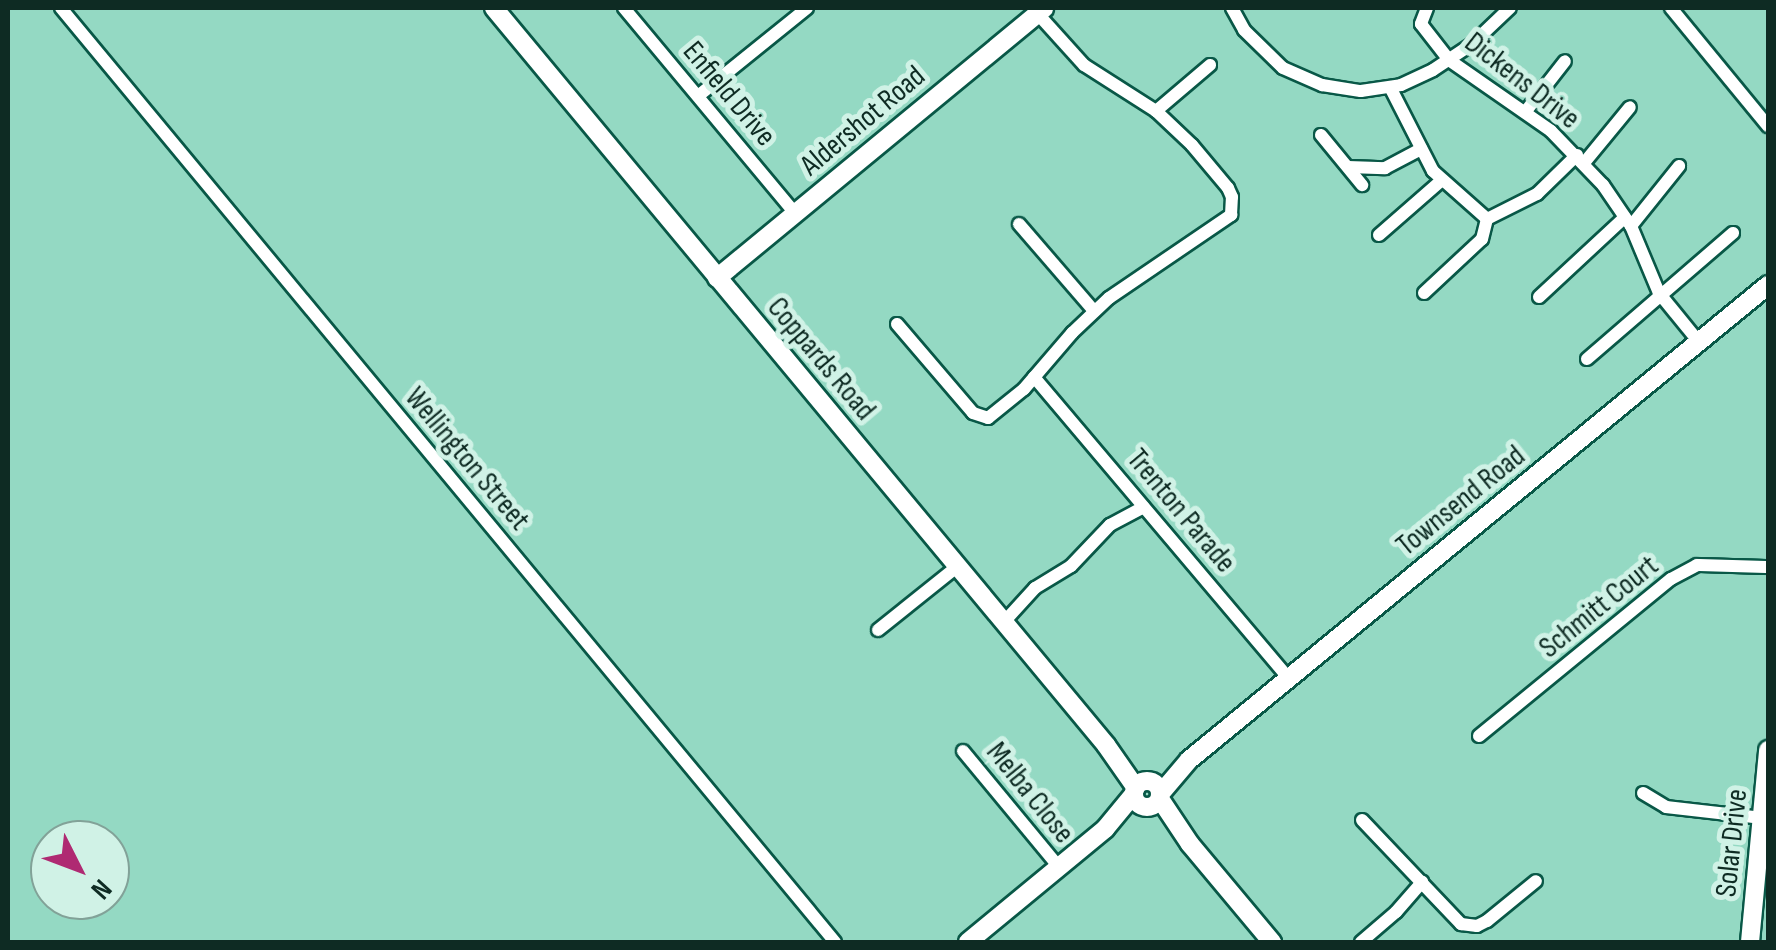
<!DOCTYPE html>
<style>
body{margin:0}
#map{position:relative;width:1776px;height:950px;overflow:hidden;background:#94d9c3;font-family:"Sofia Sans Condensed",sans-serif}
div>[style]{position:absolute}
.roads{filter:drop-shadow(2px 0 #095847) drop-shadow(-2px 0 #095847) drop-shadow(0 2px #095847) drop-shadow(0 -2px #095847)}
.street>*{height:12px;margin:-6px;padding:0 6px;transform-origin:6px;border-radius:6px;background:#fff}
.secondary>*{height:18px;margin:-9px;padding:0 9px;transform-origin:9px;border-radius:9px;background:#fff}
.secondary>.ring{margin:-9px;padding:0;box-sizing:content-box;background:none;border:18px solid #fff;border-radius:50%}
span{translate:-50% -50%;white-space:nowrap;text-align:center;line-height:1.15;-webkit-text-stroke:10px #d0f2e6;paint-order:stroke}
.street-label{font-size:30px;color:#0e2b23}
.frame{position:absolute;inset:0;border:10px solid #0e2b23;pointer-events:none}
.north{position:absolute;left:30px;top:820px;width:100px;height:100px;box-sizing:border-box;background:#d0f2e6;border:2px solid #82a298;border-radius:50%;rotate:132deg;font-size:28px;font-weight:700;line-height:40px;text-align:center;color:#0e2b23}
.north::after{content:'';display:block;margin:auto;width:35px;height:45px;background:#af2a72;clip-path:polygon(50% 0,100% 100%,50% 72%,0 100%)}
</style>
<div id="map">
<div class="roads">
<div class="street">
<div style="left:61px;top:8px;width:1213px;rotate:50.35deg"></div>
<div style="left:624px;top:8px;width:267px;rotate:50.2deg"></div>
<div style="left:1232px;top:8px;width:25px;rotate:61deg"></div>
<div style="left:1244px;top:30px;width:54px;rotate:44.3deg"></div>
<div style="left:1283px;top:68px;width:43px;rotate:23.6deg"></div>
<div style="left:1322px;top:85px;width:39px;rotate:9deg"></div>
<div style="left:1361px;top:91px;width:40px;rotate:-8.5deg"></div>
<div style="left:1401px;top:85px;width:35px;rotate:-25deg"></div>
<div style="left:1433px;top:70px;width:47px;rotate:-33.7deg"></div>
<div style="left:1472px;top:44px;width:52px;rotate:-43.5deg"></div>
<div style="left:1427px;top:8px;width:17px;rotate:111deg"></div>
<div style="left:1421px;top:24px;width:46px;rotate:52.1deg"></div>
<div style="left:1449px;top:60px;width:124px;rotate:34.8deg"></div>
<div style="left:1551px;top:131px;width:75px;rotate:46.1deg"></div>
<div style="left:1603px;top:185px;width:50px;rotate:55.7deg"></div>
<div style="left:1631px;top:226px;width:73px;rotate:67.3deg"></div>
<div style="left:1659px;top:293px;width:63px;rotate:50.8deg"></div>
<div style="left:1671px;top:8px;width:153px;rotate:50.6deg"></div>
<div style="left:1390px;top:87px;width:94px;rotate:62.9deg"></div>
<div style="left:1433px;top:171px;width:72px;rotate:41.6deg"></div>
<div style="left:1487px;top:219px;width:56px;rotate:-26.6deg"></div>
<div style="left:1537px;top:194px;width:56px;rotate:-44.3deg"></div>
<div style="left:698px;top:96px;width:140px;rotate:-38.9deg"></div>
<div style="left:1156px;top:111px;width:71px;rotate:-40.4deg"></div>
<div style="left:1526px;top:111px;width:63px;rotate:-52deg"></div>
<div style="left:1321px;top:135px;width:65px;rotate:50.6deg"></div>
<div style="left:1584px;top:163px;width:72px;rotate:-50.6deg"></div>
<div style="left:1348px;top:167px;width:37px;rotate:2deg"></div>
<div style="left:1385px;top:168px;width:41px;rotate:-27.8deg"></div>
<div style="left:1019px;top:224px;width:115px;rotate:49.2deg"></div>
<div style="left:1631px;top:226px;width:77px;rotate:-51.3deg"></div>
<div style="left:1379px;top:235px;width:82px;rotate:-41.1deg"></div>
<div style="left:1424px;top:293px;width:79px;rotate:-43deg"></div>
<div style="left:1482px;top:239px;width:21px;rotate:-76deg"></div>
<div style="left:1539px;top:297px;width:117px;rotate:-42.9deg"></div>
<div style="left:897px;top:324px;width:117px;rotate:49.5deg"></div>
<div style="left:973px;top:413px;width:16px;rotate:18deg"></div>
<div style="left:988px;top:418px;width:46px;rotate:-38.9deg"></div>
<div style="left:1024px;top:389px;width:74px;rotate:-49.4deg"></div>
<div style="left:1072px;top:333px;width:51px;rotate:-43.4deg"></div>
<div style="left:1109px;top:298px;width:148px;rotate:-34.2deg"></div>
<div style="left:1231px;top:215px;width:18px;rotate:-87deg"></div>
<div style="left:1232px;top:197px;width:10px;rotate:-114deg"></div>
<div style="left:1228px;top:188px;width:56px;rotate:-129.9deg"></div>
<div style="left:1192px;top:145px;width:50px;rotate:-136.6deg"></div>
<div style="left:1156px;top:111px;width:85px;rotate:-147.4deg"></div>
<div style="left:1084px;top:65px;width:70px;rotate:-132.1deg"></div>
<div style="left:1587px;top:359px;width:193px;rotate:-40.8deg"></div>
<div style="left:1034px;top:377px;width:395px;rotate:49.8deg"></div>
<div style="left:1004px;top:622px;width:46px;rotate:-47.6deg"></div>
<div style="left:1035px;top:588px;width:42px;rotate:-31.4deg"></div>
<div style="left:1071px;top:566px;width:57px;rotate:-46.4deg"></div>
<div style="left:1110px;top:525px;width:38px;rotate:-28deg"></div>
<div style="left:878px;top:630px;width:102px;rotate:-38.7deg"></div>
<div style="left:1479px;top:736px;width:248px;rotate:-39.3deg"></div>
<div style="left:1671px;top:579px;width:30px;rotate:-28deg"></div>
<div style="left:1697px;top:565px;width:71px;rotate:1.6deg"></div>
<div style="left:963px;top:751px;width:151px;rotate:50.4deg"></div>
<div style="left:1643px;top:793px;width:27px;rotate:31deg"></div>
<div style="left:1666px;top:807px;width:97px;rotate:6.5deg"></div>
<div style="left:1362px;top:820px;width:144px;rotate:46.4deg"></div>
<div style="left:1461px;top:924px;width:16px;rotate:7deg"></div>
<div style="left:1477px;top:926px;width:11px;rotate:-27deg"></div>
<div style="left:1487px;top:921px;width:63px;rotate:-39.2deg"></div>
<div style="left:1361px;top:942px;width:46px;rotate:-40.6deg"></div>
<div style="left:1396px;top:912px;width:40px;rotate:-49deg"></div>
</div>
<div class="secondary">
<div style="left:494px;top:8px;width:958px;rotate:50.29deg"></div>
<div style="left:1106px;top:745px;width:52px;rotate:55.1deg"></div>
<div style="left:717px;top:278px;width:424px;rotate:-39.5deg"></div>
<div class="ring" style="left:1134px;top:781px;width:8px;height:8px"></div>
<div style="left:1161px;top:793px;width:43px;rotate:-49.7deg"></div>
<div style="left:1189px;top:760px;width:749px;rotate:-39.36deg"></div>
<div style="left:1160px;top:799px;width:54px;rotate:56.3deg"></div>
<div style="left:1190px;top:844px;width:128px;rotate:50.1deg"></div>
<div style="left:968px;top:942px;width:178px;rotate:-39.5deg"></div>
<div style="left:1105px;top:829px;width:45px;rotate:-50.4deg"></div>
<div style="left:1750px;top:942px;width:193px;rotate:-84.6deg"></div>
</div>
</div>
<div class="street-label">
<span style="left:1522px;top:81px;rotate:38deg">Dickens Drive</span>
<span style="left:729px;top:94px;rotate:50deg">Enfield Drive</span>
<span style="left:863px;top:121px;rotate:-40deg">Aldershot Road</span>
<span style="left:821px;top:359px;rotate:50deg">Coppards Road</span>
<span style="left:467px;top:459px;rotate:50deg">Wellington Street</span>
<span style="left:1461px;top:501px;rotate:-39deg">Townsend Road</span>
<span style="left:1181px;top:511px;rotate:50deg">Trenton Parade</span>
<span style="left:1599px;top:607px;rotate:-39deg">Schmitt Court</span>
<span style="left:1030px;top:793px;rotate:51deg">Melba Close</span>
<span style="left:1732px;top:843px;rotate:-84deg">Solar Drive</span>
</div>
<div class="frame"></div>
<div class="north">N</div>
</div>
